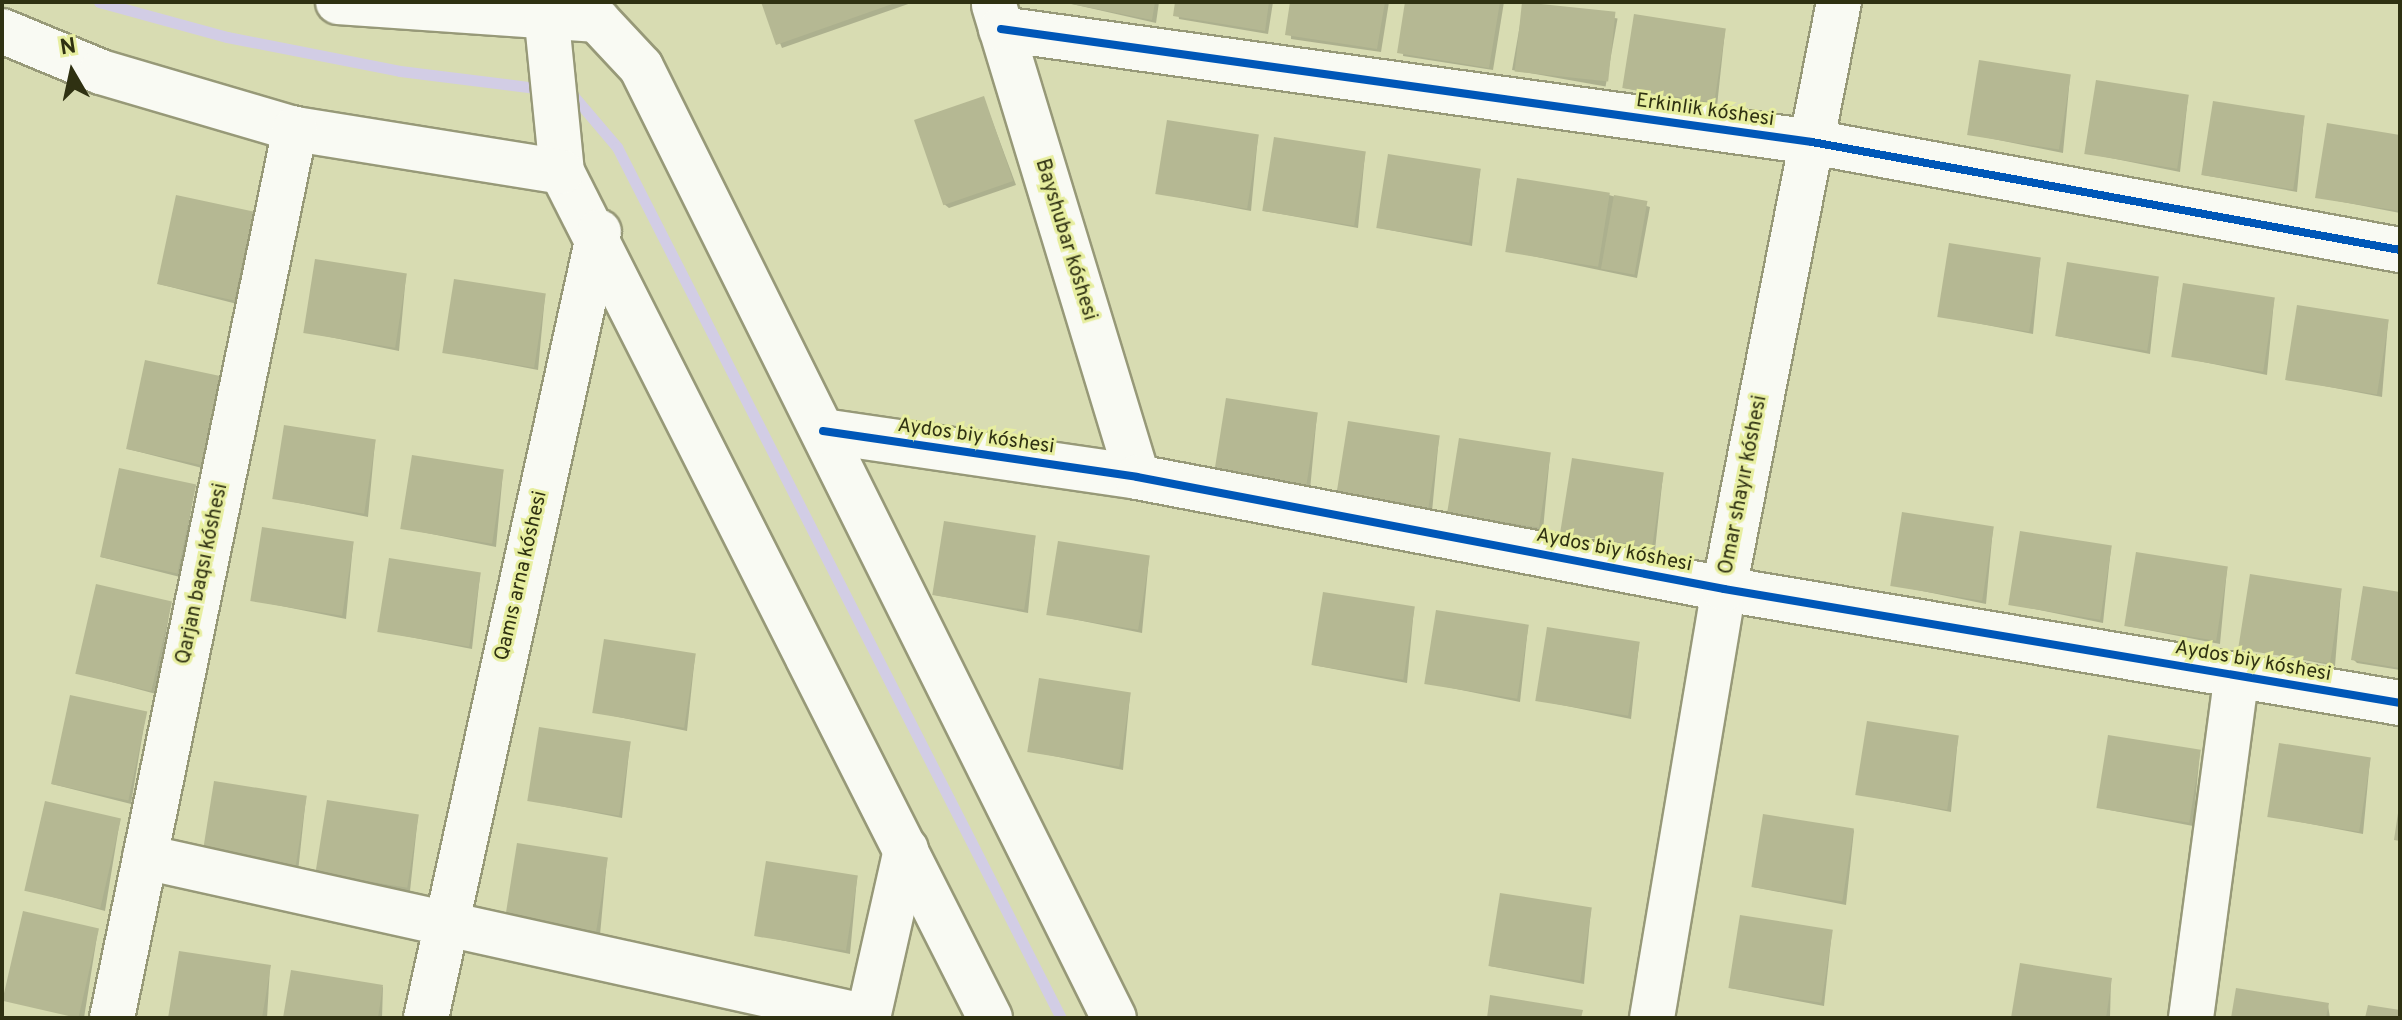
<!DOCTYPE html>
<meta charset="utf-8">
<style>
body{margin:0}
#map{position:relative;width:2402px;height:1020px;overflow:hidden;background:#d8dcb2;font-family:Overpass,sans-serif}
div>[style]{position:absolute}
.shadow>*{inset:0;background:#0003;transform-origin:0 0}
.stream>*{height:11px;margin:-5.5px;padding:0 5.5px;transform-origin:5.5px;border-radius:5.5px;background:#d2cde5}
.building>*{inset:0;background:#b5b893;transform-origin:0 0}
.roads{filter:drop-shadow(2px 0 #979978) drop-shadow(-2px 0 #979978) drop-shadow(0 2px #979978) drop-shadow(0 -2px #979978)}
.minor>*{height:44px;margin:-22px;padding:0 22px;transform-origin:22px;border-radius:22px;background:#f9faf3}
.cycleway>*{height:8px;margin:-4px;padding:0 4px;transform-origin:4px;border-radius:4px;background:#0057b8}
span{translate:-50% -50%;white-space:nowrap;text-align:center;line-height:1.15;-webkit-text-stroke:6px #e7eea0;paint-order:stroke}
.street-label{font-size:20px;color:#2f3112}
.frame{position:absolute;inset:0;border:4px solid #2f3112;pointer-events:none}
.north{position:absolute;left:32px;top:32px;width:80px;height:80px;-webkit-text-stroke:6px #e7eea0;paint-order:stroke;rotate:351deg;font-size:22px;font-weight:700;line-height:32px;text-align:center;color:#2f3112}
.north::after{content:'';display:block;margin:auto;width:28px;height:36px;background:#2f3112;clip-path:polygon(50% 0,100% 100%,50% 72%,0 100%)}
</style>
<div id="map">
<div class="shadow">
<div style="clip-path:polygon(763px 2px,914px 2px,782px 48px)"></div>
<div style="clip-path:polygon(1063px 2px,1159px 2px,1156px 23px)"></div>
<div style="clip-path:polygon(1177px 2px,1273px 2px,1268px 34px,1179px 19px)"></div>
<div style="clip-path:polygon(1292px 2px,1389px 2px,1381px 52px,1291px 39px)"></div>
<div style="clip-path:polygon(1407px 2px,1504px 2px,1493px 70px,1403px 56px)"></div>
<div style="left:1524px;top:2px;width:95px;height:69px;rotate:10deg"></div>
<div style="clip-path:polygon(1725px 31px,1717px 106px,1624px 88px)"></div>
<div style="clip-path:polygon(2070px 77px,2063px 153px,1969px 134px)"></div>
<div style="clip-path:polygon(2188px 97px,2180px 172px,2086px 153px)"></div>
<div style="clip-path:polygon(984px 99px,1016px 185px,949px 208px,944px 204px)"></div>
<div style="clip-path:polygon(2304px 118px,2297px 192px,2203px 175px)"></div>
<div style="clip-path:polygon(1258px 136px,1251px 211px,1157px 193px)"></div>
<div style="clip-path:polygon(2400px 137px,2400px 213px,2317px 197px)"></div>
<div style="clip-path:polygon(1365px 154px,1358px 228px,1264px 211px)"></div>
<div style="clip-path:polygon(1480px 171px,1472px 246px,1379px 228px)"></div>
<div style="clip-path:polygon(1609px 195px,1650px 207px,1637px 278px,1508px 251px)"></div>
<div style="clip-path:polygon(252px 213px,237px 304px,159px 284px)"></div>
<div style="clip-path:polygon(2040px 259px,2033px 334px,1940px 316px)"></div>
<div style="clip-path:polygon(406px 275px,399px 351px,305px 332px)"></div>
<div style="clip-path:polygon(2158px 279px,2150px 354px,2057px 336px)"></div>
<div style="clip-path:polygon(545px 296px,538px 370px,444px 352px)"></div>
<div style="clip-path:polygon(2274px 300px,2267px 375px,2174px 356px)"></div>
<div style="clip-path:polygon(2388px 322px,2382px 397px,2288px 379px)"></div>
<div style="clip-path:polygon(221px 378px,206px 469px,128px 449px)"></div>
<div style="clip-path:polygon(1317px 414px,1310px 490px,1217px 471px)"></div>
<div style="clip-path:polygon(1439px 437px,1432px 512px,1342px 498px)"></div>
<div style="clip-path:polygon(375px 442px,368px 517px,274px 498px)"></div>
<div style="clip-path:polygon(1550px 455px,1543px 530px,1449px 512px)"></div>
<div style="clip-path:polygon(503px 472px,496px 547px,402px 528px)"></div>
<div style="clip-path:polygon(1663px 475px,1655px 550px,1562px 532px)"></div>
<div style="clip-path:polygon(195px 486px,180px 577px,101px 557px)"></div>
<div style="clip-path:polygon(1993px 528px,1986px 604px,1893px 585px)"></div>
<div style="clip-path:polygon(1035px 538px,1028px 613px,935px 595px)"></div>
<div style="clip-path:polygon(353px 544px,346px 619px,252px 600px)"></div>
<div style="clip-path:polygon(2111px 548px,2103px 623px,2010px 604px)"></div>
<div style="clip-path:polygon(1149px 558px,1142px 633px,1048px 614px)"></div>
<div style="clip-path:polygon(2227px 569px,2220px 644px,2127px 626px)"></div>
<div style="clip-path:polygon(480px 575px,472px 649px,379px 631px)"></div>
<div style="clip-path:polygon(2341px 591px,2335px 666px,2241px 648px)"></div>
<div style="clip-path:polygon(2400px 594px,2400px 670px,2357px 663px,2353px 659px)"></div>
<div style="clip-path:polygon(171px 603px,156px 694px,78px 673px)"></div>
<div style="clip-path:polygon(1414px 608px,1407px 683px,1313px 665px)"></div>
<div style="clip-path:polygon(1528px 627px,1520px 702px,1427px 683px)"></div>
<div style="clip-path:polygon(1639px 644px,1631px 719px,1537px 700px)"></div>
<div style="clip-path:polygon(695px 656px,687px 731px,594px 712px)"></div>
<div style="clip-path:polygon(1130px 695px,1123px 770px,1029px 751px)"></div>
<div style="clip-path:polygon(146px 713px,131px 804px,52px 784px)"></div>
<div style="clip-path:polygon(1958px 737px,1951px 812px,1857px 794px)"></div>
<div style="clip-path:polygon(630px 743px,622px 818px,529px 800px)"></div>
<div style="clip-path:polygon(2200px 751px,2193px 826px,2099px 808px)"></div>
<div style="clip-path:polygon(2370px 760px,2363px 834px,2269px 816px)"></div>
<div style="clip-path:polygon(306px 797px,298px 872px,208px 858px)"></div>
<div style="clip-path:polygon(418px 816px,410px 891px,321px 877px)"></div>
<div style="clip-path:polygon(120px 820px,105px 911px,27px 890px)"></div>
<div style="clip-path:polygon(1854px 830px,1846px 905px,1753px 887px)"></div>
<div style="clip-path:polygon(607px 859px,600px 935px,511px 920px)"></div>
<div style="clip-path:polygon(857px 878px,850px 954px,756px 935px)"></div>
<div style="clip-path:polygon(1591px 909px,1584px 984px,1490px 966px)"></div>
<div style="clip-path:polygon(98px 930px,84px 1018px,5px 1000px)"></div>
<div style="clip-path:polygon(1832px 931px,1824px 1006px,1730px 988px)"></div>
<div style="clip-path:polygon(270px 967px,267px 1018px,170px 1018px)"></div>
<div style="clip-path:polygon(2111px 979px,2110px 1018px,2013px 1018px)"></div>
<div style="clip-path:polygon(383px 987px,382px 1018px,285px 1018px)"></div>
<div style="clip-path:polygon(2328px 1005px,2330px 1018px,2233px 1018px)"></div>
</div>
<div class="stream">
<div style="left:99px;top:2px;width:133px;rotate:15.3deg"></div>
<div style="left:227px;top:37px;width:176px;rotate:11.1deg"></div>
<div style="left:400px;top:71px;width:137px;rotate:7.1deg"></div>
<div style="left:571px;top:93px;width:71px;rotate:49.6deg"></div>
<div style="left:617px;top:147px;width:978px;rotate:62.99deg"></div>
</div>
<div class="building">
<div style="clip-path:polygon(761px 2px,898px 2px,776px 45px)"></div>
<div style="clip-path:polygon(1061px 2px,1155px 2px,1152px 20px)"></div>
<div style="clip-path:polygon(1175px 2px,1269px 2px,1265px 31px,1173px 16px)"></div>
<div style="clip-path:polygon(1290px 2px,1385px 2px,1377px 49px,1285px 35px)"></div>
<div style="clip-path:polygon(1405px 2px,1500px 2px,1489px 68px,1397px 53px)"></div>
<div style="left:1522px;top:2px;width:94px;height:70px;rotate:6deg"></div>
<div style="left:1634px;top:14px;width:93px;height:75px;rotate:9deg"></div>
<div style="left:1979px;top:60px;width:93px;height:76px;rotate:9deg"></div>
<div style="left:2096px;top:80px;width:94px;height:75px;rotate:9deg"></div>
<div style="left:984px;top:96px;width:90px;height:74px;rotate:71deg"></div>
<div style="left:2213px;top:101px;width:93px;height:75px;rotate:9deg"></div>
<div style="left:1167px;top:120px;width:93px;height:75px;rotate:9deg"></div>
<div style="clip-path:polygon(2327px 123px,2400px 135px,2400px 211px,2315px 198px)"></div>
<div style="left:1274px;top:137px;width:93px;height:75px;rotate:9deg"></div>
<div style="left:1388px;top:154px;width:94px;height:75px;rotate:9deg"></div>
<div style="left:1517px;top:178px;width:94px;height:75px;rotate:9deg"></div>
<div style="left:176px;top:195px;width:79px;height:91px;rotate:12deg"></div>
<div style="left:1614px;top:195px;width:34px;height:75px;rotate:10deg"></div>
<div style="left:1949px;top:243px;width:93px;height:75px;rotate:9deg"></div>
<div style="left:315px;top:259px;width:93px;height:75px;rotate:9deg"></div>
<div style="left:2067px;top:262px;width:93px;height:75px;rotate:9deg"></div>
<div style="left:454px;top:279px;width:93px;height:75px;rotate:9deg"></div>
<div style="left:2183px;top:283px;width:93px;height:75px;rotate:9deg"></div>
<div style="left:2297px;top:305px;width:93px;height:76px;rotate:9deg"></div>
<div style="left:145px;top:360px;width:79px;height:91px;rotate:12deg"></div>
<div style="left:1226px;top:398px;width:93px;height:75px;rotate:9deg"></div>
<div style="left:1348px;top:421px;width:93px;height:74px;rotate:9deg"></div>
<div style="left:284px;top:425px;width:93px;height:75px;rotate:9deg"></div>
<div style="left:1459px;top:438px;width:93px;height:76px;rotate:9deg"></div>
<div style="left:412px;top:455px;width:93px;height:75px;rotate:9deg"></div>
<div style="left:1572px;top:458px;width:93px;height:76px;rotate:9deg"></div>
<div style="left:119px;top:468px;width:79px;height:91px;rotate:12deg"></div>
<div style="left:1902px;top:512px;width:93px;height:75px;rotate:9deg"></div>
<div style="left:944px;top:521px;width:93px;height:75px;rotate:9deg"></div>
<div style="left:262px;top:527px;width:93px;height:75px;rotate:9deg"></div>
<div style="left:2020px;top:531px;width:93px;height:75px;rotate:9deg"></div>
<div style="left:1058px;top:541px;width:93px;height:75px;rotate:9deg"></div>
<div style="left:2136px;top:552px;width:93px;height:75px;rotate:9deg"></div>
<div style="left:389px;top:558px;width:93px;height:75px;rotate:9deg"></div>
<div style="left:2250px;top:574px;width:93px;height:76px;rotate:9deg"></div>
<div style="left:96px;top:584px;width:78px;height:92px;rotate:13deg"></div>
<div style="clip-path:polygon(2363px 586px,2400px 592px,2400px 668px,2351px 660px)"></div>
<div style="left:1323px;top:592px;width:93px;height:74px;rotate:9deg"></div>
<div style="left:1436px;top:610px;width:94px;height:75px;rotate:9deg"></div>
<div style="left:1547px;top:627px;width:94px;height:75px;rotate:9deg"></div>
<div style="left:604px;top:639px;width:93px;height:75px;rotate:9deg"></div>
<div style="left:1039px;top:678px;width:93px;height:75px;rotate:9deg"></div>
<div style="left:70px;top:695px;width:79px;height:91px;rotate:12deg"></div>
<div style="left:1867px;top:721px;width:93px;height:75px;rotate:9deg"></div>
<div style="left:539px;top:727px;width:93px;height:75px;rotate:9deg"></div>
<div style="left:2108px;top:735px;width:94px;height:74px;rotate:9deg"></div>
<div style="left:2279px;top:743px;width:93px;height:75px;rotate:9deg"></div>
<div style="left:214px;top:781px;width:94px;height:75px;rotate:9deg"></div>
<div style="left:327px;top:800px;width:93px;height:74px;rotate:9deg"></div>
<div style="left:45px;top:801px;width:78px;height:92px;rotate:13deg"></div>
<div style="clip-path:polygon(2398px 813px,2400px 813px,2400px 841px,2394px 840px)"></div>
<div style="left:1763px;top:814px;width:92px;height:74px;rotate:9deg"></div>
<div style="left:517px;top:843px;width:92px;height:75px;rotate:9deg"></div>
<div style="left:766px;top:861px;width:93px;height:76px;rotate:9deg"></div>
<div style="left:1500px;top:893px;width:93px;height:74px;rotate:9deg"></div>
<div style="left:23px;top:911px;width:78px;height:92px;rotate:13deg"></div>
<div style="left:1740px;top:915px;width:94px;height:74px;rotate:9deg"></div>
<div style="clip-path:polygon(179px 951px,271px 965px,262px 1018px,168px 1018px)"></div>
<div style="clip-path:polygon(2020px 963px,2112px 978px,2106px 1018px,2011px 1018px)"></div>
<div style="clip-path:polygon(291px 970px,383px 985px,378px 1018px,283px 1018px)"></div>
<div style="clip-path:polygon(2236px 988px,2329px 1003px,2326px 1018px,2231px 1018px)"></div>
<div style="clip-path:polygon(1490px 995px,1583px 1010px,1581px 1018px,1487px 1018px)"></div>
<div style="clip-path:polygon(2368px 1005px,2400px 1010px,2400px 1018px,2365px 1018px)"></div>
</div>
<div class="roads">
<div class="minor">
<div style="left:338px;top:2px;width:260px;rotate:4deg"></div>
<div style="left:597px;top:20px;width:64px;rotate:46.9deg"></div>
<div style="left:641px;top:67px;width:1062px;rotate:63.56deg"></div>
<div style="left:545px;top:2px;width:171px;rotate:84.3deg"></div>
<div style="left:562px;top:172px;width:948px;rotate:63.16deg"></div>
<div style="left:994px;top:5px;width:493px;rotate:73.1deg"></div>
<div style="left:1001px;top:29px;width:819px;rotate:7.93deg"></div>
<div style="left:1812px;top:142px;width:598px;rotate:10.41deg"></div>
<div style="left:2px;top:31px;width:107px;rotate:22.5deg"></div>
<div style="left:101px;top:72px;width:202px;rotate:16.4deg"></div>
<div style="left:295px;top:129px;width:270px;rotate:9.1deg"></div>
<div style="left:823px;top:431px;width:317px;rotate:8.3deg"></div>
<div style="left:1137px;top:477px;width:598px;rotate:10.8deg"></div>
<div style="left:1724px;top:589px;width:686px;rotate:9.57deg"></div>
<div style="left:145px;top:857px;width:740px;rotate:12.48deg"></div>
<div style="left:112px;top:1018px;width:908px;rotate:-78.37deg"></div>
<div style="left:426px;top:1018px;width:805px;rotate:-77.59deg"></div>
<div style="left:868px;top:1018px;width:173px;rotate:-77.3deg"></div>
<div style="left:1652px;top:1018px;width:435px;rotate:-80.5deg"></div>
<div style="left:1724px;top:589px;width:598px;rotate:-78.92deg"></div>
<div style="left:2191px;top:1018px;width:346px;rotate:-82.4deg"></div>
</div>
</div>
<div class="cycleway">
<div style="left:1001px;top:29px;width:819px;rotate:7.93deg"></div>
<div style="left:1812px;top:142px;width:598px;rotate:10.41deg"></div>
<div style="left:823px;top:431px;width:317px;rotate:8.3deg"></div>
<div style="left:1137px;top:477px;width:598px;rotate:10.8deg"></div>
<div style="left:1724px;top:589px;width:686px;rotate:9.57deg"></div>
</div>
<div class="street-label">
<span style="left:1705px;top:111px;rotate:8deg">Erkinlik kóshesi</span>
<span style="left:1065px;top:240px;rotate:73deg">Bayshubar kóshesi</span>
<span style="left:976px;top:437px;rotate:8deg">Aydos biy kóshesi</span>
<span style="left:1744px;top:485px;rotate:-79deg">Omar shayır kóshesi</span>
<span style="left:1614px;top:551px;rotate:11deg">Aydos biy kóshesi</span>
<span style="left:203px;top:574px;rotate:-78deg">Qarjan baqsı kóshesi</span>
<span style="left:522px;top:576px;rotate:-77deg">Qamıs arna kóshesi</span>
<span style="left:2253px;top:662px;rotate:10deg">Aydos biy kóshesi</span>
</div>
<div class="frame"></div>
<div class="north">N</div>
</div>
